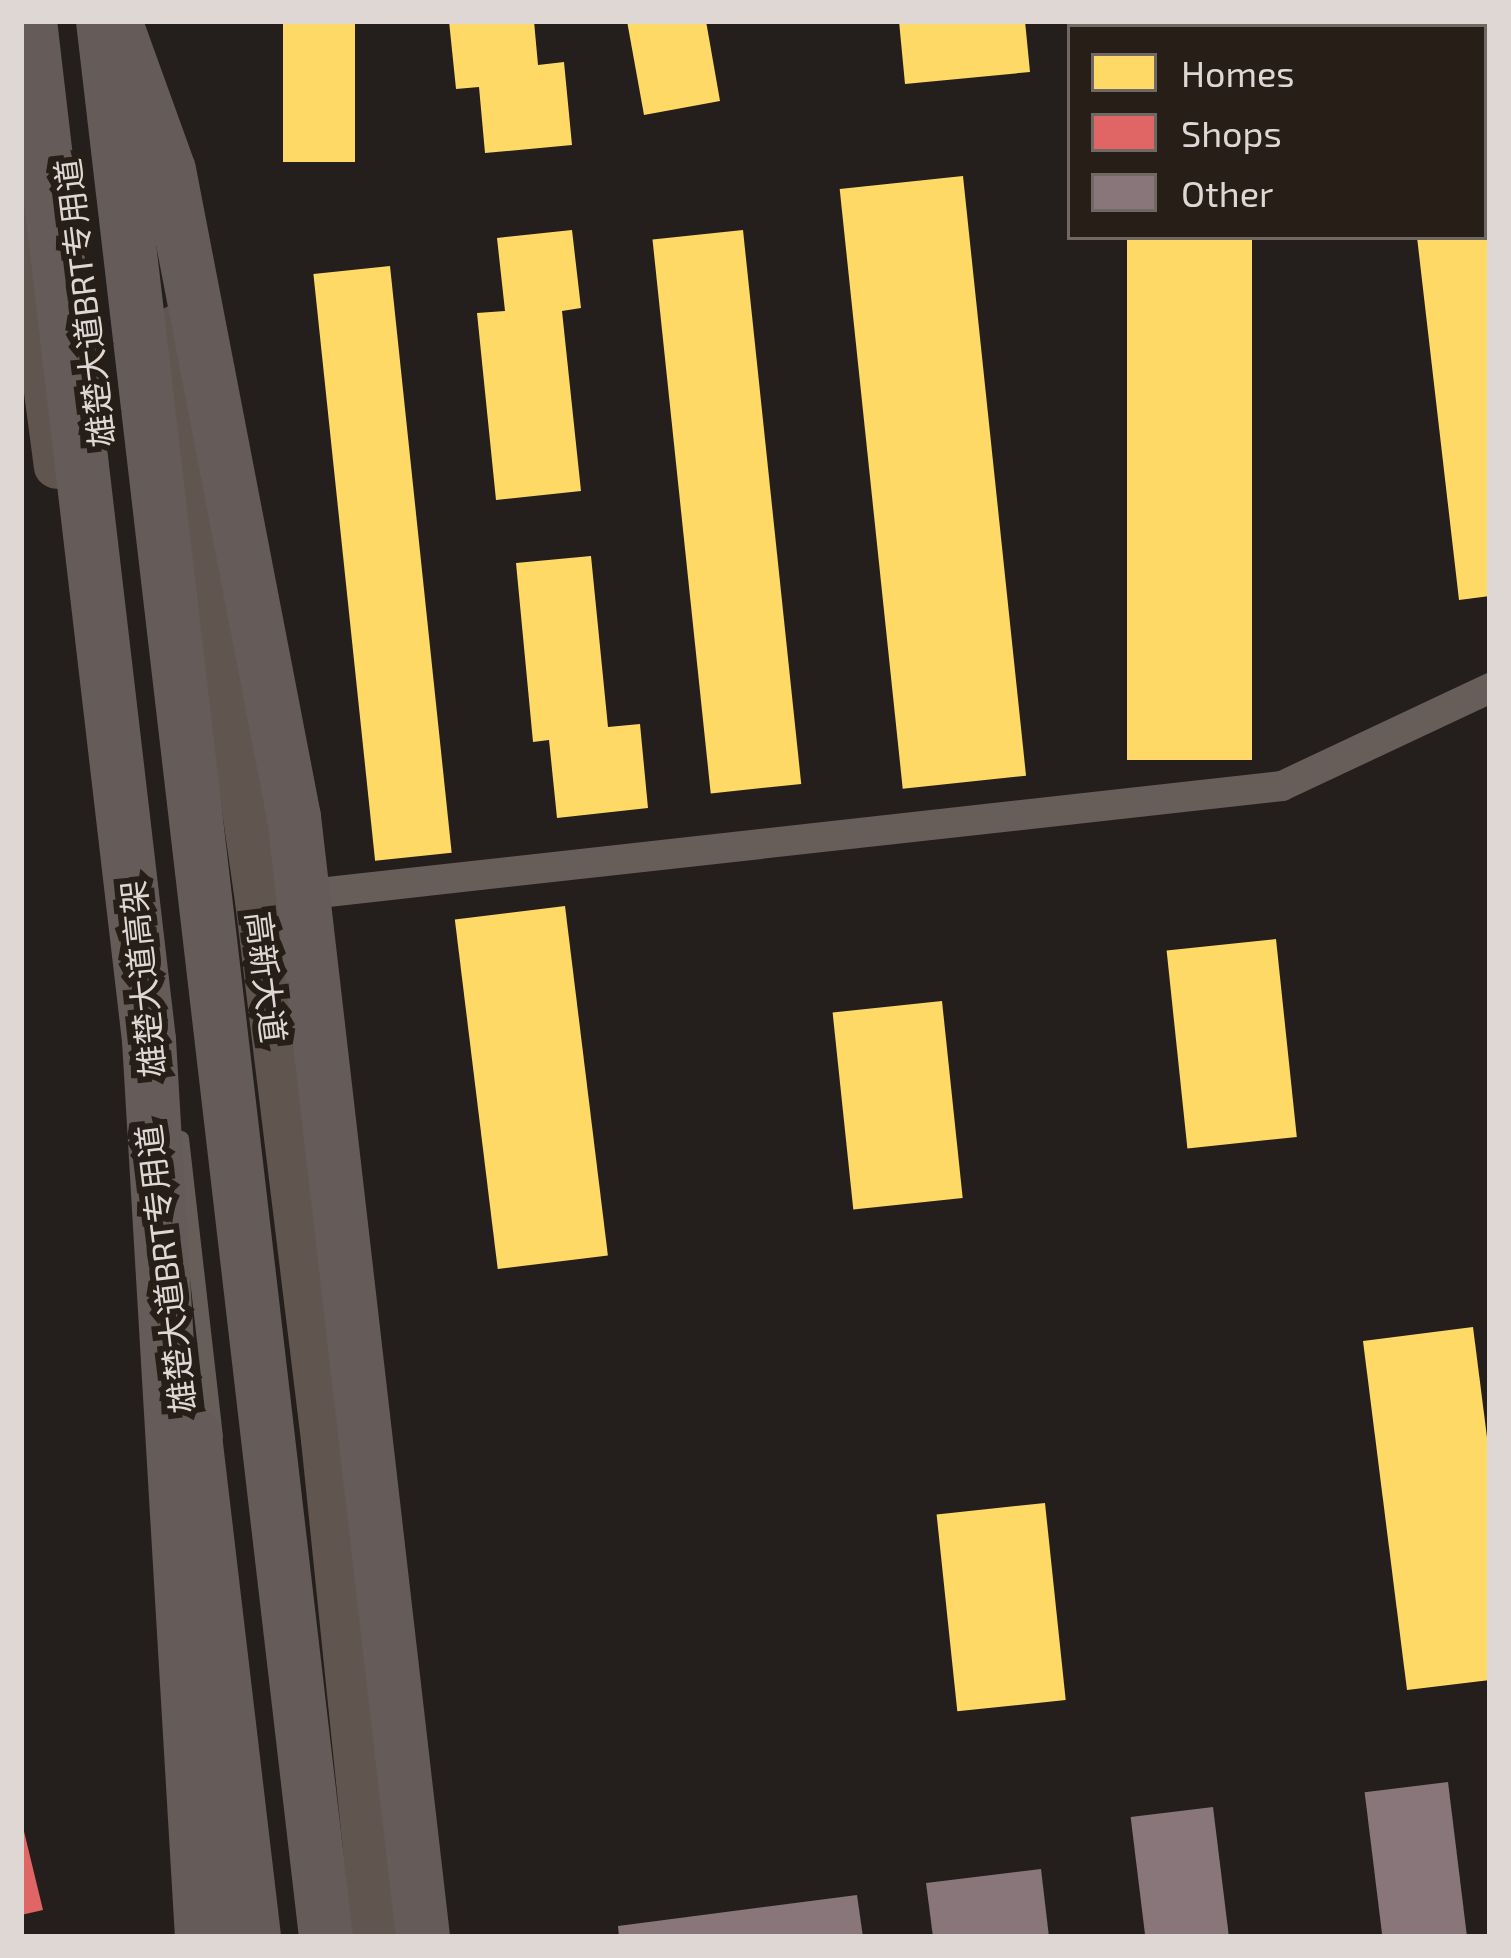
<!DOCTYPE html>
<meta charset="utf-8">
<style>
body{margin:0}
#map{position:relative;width:1511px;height:1958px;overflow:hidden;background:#241f1c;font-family:"Exo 2","Noto Sans SC",sans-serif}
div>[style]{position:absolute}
.homes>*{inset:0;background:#ffd966;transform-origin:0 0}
.shops>*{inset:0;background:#e06666}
.building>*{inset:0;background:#88767a;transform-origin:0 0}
.lane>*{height:15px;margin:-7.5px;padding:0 7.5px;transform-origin:7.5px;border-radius:7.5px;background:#685e59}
.street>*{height:30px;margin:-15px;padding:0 15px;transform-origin:15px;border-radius:15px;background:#685e59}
.primary>*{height:45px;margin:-22.5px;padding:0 22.5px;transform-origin:22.5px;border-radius:22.5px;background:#60554f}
.highway>*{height:54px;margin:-27px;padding:0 27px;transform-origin:27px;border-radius:27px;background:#655b58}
.highway-bridge>*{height:54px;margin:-27px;padding:0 27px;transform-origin:27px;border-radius:27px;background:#655b58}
span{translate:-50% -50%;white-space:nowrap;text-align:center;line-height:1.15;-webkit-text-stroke:12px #271e18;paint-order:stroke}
.street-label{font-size:33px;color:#ded7d3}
.frame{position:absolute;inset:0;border:24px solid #ded7d3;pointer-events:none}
.legend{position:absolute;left:1067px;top:24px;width:420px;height:216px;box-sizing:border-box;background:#271e18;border:3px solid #706863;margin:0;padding:15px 21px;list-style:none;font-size:36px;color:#ded7d3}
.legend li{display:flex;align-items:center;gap:24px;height:60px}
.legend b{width:60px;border:3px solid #706863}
</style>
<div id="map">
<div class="homes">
<div style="left:283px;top:21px;width:72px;height:141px"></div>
<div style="clip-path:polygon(449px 21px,534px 21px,538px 65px,564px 62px,572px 145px,485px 153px,479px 87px,456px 89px)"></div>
<div style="clip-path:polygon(627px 21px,706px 21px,720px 101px,644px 115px)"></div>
<div style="clip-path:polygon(899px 21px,1025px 21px,1030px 72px,905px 84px)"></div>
<div style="clip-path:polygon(1176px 21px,1317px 21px,1317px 24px,1177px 27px)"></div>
<div style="clip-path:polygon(1490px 119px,1490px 596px,1459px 600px,1417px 237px,1484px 237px,1484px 120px)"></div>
<div style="left:963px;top:176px;width:603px;height:124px;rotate:84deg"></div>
<div style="clip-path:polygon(572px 230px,581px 308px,562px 311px,581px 491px,496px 500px,477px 313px,505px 311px,497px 238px)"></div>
<div style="left:743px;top:230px;width:557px;height:91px;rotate:84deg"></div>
<div style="left:1127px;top:237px;width:125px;height:523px"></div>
<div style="left:390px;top:266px;width:590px;height:77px;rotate:84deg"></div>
<div style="clip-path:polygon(591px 556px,608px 727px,640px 724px,648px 808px,557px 818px,549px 740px,533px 742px,516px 563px)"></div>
<div style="left:565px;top:906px;width:352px;height:111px;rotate:83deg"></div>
<div style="left:1276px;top:939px;width:199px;height:110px;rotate:84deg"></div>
<div style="left:942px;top:1001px;width:198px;height:110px;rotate:84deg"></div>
<div style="clip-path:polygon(1473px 1327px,1490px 1461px,1490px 1680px,1407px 1690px,1363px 1341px)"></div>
<div style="left:1045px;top:1503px;width:198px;height:109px;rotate:84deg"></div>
</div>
<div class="shops">
<div style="clip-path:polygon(21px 1819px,43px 1910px,21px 1915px)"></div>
</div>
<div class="building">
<div style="left:1448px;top:1782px;width:156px;height:84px;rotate:83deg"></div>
<div style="left:1213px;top:1807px;width:131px;height:83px;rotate:83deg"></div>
<div style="clip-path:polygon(1041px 1869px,1049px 1937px,933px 1937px,926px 1883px)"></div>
<div style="clip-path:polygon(857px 1895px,863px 1937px,619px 1937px,618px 1926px)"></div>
</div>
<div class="lane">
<div style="left:181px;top:1138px;width:300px;rotate:83.5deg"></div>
</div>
<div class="street">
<div style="left:292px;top:896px;width:996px;rotate:-6.34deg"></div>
<div style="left:1282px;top:786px;width:230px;rotate:-25.2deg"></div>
</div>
<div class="primary">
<div style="left:21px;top:201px;width:267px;rotate:82.5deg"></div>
<div style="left:175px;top:327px;width:579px;rotate:81.86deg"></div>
<div style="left:257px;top:900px;width:543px;rotate:83.02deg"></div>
<div style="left:323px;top:1439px;width:501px;rotate:84.15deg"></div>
</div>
<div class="highway">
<div style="left:103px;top:21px;width:1929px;rotate:83.36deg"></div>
<div style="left:195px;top:1436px;width:504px;rotate:83.28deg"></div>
</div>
<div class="highway-bridge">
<div style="left:30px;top:21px;width:1026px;rotate:83.34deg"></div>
<div style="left:149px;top:1040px;width:899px;rotate:86.62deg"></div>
<div style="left:115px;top:21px;width:158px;rotate:70.1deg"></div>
<div style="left:169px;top:170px;width:659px;rotate:79.07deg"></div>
<div style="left:294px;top:817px;width:1127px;rotate:83.43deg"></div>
</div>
<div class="street-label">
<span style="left:85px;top:303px;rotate:-97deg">雄楚大道BRT专用道</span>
<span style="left:266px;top:977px;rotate:83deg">高新大道</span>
<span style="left:143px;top:979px;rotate:-96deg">雄楚大道高架</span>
<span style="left:166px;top:1269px;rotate:-97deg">雄楚大道BRT专用道</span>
</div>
<div class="frame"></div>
<ul class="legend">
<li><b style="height:33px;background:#ffd966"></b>Homes</li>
<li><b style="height:33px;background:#e06666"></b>Shops</li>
<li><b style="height:33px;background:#88767a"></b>Other</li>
</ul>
</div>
